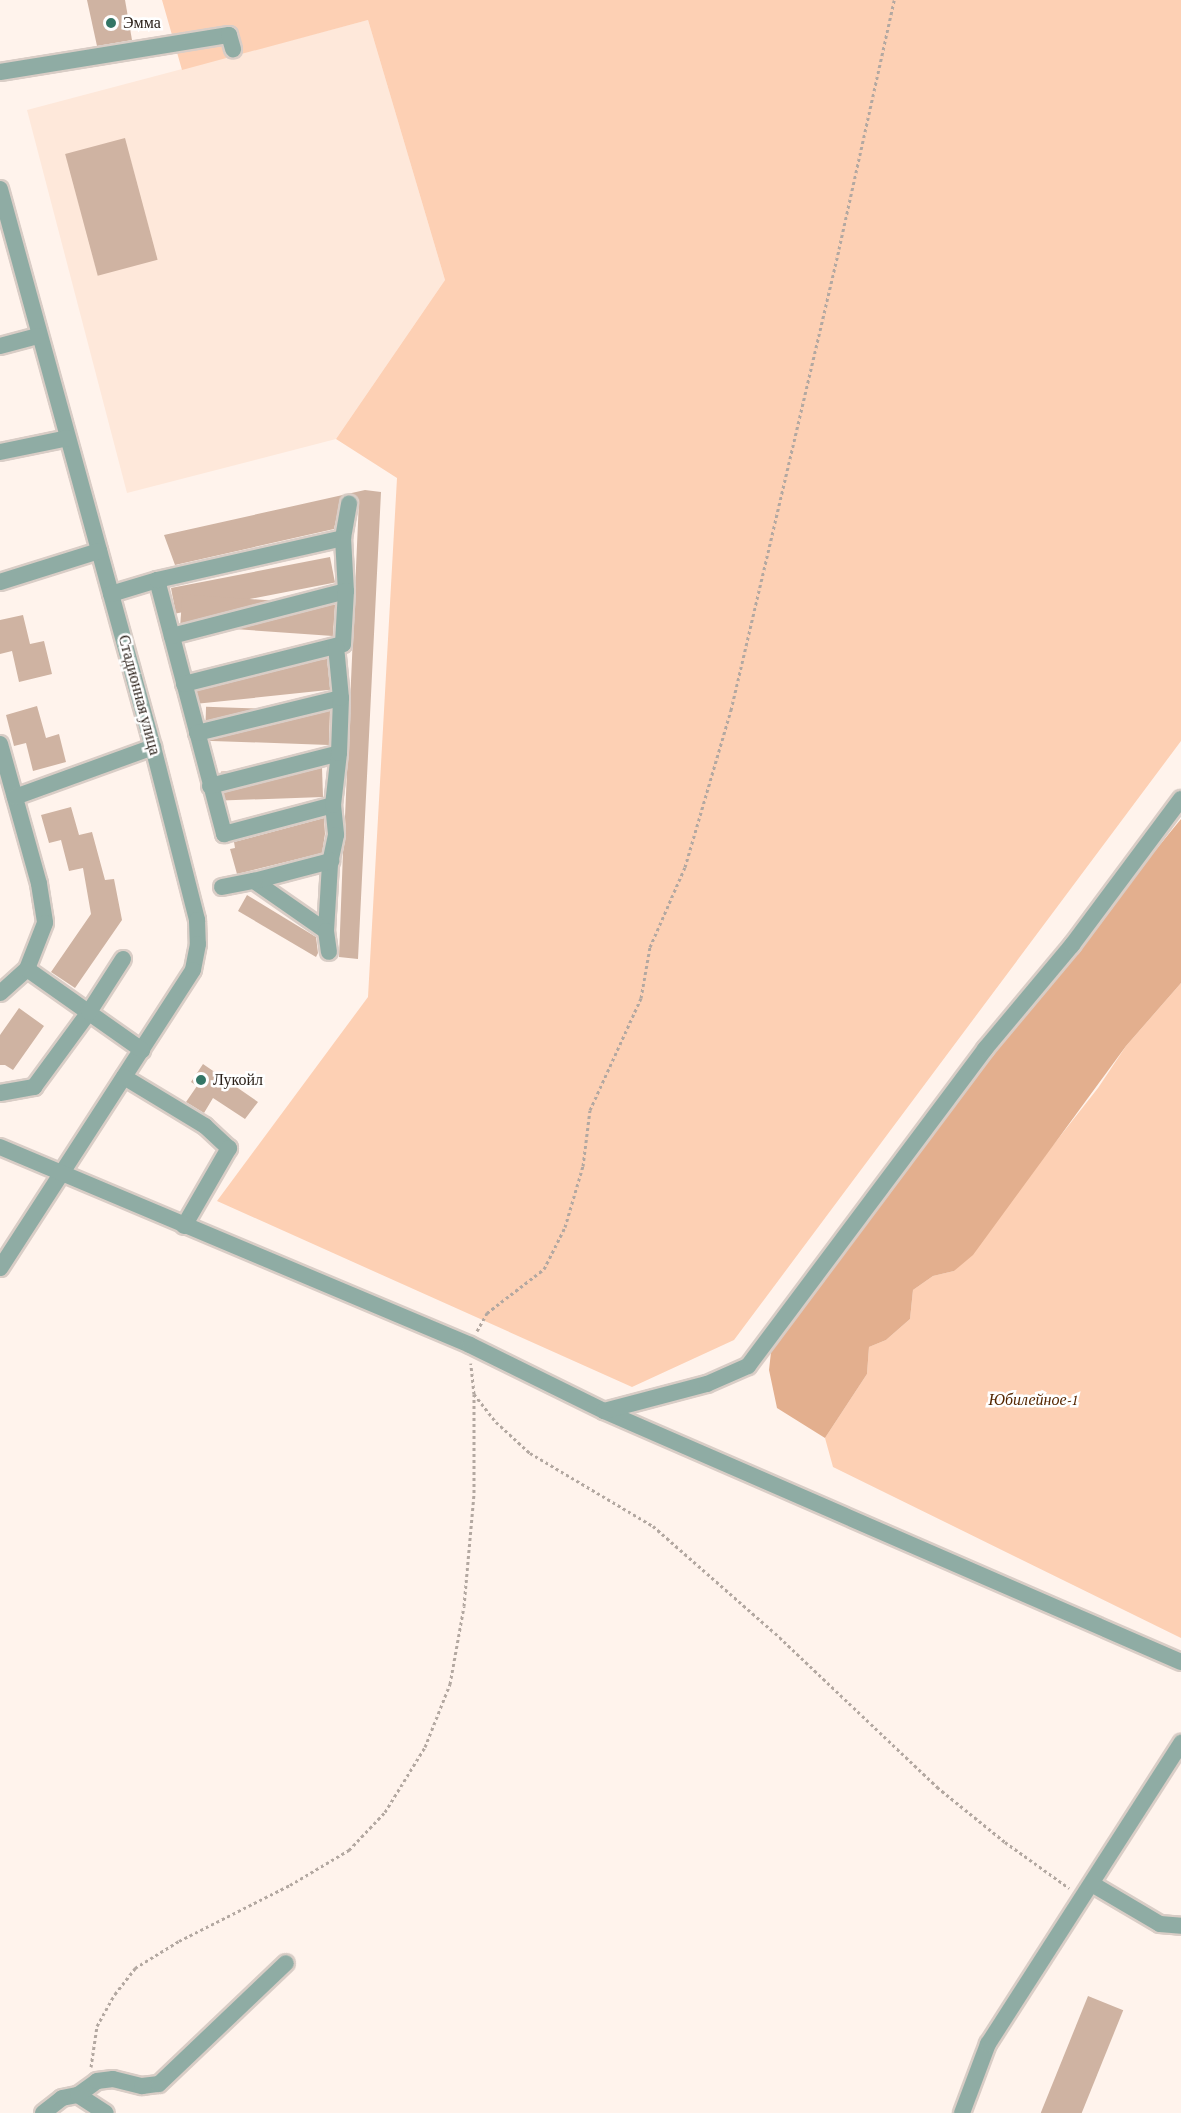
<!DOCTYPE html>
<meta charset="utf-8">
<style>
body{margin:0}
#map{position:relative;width:1181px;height:2113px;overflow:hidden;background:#fff3ec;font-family:"Crimson Pro",serif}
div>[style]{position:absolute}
.built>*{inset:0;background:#fee8da}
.green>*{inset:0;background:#fdd0b4}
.forest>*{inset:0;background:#e3af8e}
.building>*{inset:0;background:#cfb3a2;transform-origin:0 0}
.path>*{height:3px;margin-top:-1.5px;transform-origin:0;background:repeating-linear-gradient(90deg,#b3a8a1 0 3px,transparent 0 6px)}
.roads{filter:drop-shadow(2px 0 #d9cdc6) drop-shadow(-2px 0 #d9cdc6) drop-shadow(0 2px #d9cdc6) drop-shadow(0 -2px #d9cdc6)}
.minor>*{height:16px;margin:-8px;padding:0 8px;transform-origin:8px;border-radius:8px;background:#8faca4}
.dots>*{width:16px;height:16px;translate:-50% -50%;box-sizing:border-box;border:3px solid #fff;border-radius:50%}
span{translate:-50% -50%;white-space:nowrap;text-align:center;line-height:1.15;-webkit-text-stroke:5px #fff;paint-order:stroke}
.poi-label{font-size:16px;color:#2c221b}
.left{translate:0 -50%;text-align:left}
.street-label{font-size:16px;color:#2c221b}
.park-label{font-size:16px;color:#552600;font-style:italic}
</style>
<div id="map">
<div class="built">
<div style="clip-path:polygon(368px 20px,445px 280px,336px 439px,127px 493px,27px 110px)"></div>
</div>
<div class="green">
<div style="clip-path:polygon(162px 0,1181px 0,1181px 741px,734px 1340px,632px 1387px,217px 1201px,368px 997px,397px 478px,336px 439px,445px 280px,368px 20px,182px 70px)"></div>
<div style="clip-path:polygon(1181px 983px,1181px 1638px,833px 1467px,825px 1438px,867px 1374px,869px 1347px,886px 1340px,910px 1319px,913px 1290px,933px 1276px,954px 1271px,1098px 1088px,1126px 1046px)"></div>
</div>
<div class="forest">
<div style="clip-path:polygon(1181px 819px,1181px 983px,1126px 1046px,973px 1255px,954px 1271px,933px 1276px,913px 1290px,910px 1319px,886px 1340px,869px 1347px,867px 1374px,825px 1438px,777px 1408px,769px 1370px,771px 1352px,1006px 1033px)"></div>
</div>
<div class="building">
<div style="clip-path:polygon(87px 0,125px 0,132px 40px,97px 46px)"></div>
<div style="left:125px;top:138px;width:126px;height:62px;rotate:75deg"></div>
<div style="clip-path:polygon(365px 490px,381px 492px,358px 959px,339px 957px,343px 852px,346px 834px,345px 817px,359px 500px,350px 494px,341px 498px,334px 529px,175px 565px,164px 535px)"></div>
<div style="left:330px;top:557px;width:26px;height:162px;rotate:79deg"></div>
<div style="left:335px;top:605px;width:31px;height:153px;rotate:94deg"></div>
<div style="clip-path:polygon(23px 615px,30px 644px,44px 641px,52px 674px,19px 682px,12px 651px,0 654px,0 620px)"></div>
<div style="left:327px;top:659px;width:31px;height:134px;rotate:84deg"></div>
<div style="clip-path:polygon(37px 706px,46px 738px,59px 734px,66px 762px,33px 771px,26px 743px,14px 746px,6px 715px)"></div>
<div style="left:330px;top:711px;width:34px;height:124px;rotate:92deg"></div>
<div style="left:322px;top:768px;width:29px;height:101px;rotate:88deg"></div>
<div style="clip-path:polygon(71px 807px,79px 835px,92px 832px,105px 880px,114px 879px,122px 920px,75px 988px,51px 972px,91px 914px,83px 868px,69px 871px,61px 840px,49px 843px,41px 815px)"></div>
<div style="clip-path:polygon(324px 818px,325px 834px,322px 853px,237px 874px,230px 849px,235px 848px,234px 842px)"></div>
<div style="clip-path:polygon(247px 895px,316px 937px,318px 953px,316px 957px,238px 911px)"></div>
<div style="clip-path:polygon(19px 1008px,44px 1026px,13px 1070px,5px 1065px,0 1065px,0 1035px)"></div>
<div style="clip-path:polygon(203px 1064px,258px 1102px,245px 1119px,213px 1098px,204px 1113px,186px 1102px,197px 1086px,191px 1082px)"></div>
<div style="left:1088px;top:1996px;width:38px;height:126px;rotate:22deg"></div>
</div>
<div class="path">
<div style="left:477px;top:1331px;width:21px;rotate:-61deg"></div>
<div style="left:487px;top:1313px;width:72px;rotate:-37.7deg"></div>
<div style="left:544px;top:1269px;width:47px;rotate:-63.4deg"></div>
<div style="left:565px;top:1227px;width:64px;rotate:-73.6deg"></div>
<div style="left:583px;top:1166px;width:56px;rotate:-82.9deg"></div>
<div style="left:590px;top:1110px;width:123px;rotate:-65.5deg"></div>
<div style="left:641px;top:998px;width:52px;rotate:-80deg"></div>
<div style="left:650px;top:947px;width:87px;rotate:-66.4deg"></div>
<div style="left:685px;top:867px;width:164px;rotate:-73.7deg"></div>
<div style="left:731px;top:710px;width:473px;rotate:-76.8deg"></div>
<div style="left:839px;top:249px;width:255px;rotate:-77.5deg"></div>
<div style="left:474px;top:1394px;width:36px;rotate:52deg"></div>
<div style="left:496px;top:1422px;width:46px;rotate:42.4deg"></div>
<div style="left:530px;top:1453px;width:143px;rotate:30.7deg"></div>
<div style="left:653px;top:1526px;width:162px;rotate:41.3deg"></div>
<div style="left:775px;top:1633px;width:224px;rotate:43.5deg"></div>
<div style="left:937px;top:1787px;width:87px;rotate:39deg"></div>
<div style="left:1005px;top:1842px;width:79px;rotate:35.7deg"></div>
<div style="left:91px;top:2067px;width:41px;rotate:-81.7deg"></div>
<div style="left:97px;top:2026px;width:37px;rotate:-61deg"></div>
<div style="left:115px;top:1994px;width:33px;rotate:-52deg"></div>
<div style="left:135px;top:1968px;width:52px;rotate:-31.5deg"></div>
<div style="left:179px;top:1941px;width:124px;rotate:-26.8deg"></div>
<div style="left:290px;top:1885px;width:69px;rotate:-30.7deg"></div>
<div style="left:349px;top:1850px;width:52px;rotate:-46.5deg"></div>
<div style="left:385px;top:1812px;width:76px;rotate:-58.4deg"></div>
<div style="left:425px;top:1747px;width:68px;rotate:-68.4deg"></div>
<div style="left:450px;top:1684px;width:79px;rotate:-79.8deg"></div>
<div style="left:464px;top:1606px;width:113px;rotate:-84.9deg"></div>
<div style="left:474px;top:1493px;width:99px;rotate:-90deg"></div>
<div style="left:474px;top:1394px;width:31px;rotate:-96deg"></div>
</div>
<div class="roads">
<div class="minor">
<div style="left:0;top:72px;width:232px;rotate:-9.2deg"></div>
<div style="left:229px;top:35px;width:15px;rotate:74deg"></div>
<div style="left:0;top:189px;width:579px;rotate:74.67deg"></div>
<div style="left:153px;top:747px;width:179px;rotate:75.7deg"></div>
<div style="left:197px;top:920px;width:24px;rotate:88deg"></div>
<div style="left:198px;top:944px;width:26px;rotate:101deg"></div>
<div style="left:193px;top:970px;width:355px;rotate:122.9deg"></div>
<div style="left:0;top:346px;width:39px;rotate:-15deg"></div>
<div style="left:0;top:452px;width:69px;rotate:-11.6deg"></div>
<div style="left:343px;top:538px;width:35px;rotate:-80deg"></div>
<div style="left:157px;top:580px;width:263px;rotate:75.2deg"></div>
<div style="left:224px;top:834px;width:113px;rotate:-14.9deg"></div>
<div style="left:333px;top:805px;width:30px;rotate:84deg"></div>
<div style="left:336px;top:835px;width:30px;rotate:102deg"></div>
<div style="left:330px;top:864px;width:67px;rotate:93.4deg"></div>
<div style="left:326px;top:931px;width:88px;rotate:-145.2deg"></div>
<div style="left:254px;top:881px;width:80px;rotate:-14.6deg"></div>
<div style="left:0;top:582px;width:104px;rotate:-17.4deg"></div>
<div style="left:111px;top:594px;width:48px;rotate:-16.9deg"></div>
<div style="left:157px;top:580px;width:191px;rotate:-12.7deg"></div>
<div style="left:343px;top:538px;width:53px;rotate:86.8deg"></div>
<div style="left:346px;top:591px;width:180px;rotate:165.5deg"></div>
<div style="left:184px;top:684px;width:164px;rotate:-14.1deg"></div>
<div style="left:343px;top:644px;width:53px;rotate:-86.8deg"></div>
<div style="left:197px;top:733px;width:148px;rotate:-13.7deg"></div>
<div style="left:0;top:744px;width:145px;rotate:74.4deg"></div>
<div style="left:39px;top:884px;width:39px;rotate:81deg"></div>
<div style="left:45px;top:923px;width:49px;rotate:111.4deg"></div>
<div style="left:27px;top:969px;width:36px;rotate:138deg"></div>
<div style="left:210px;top:786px;width:133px;rotate:-14.3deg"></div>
<div style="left:15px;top:797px;width:147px;rotate:-19.9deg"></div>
<div style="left:333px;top:805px;width:52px;rotate:-83.4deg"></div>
<div style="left:339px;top:753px;width:55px;rotate:-87.9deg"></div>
<div style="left:341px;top:698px;width:52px;rotate:-95.5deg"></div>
<div style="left:222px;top:887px;width:33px;rotate:-11deg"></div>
<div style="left:326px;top:931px;width:21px;rotate:82deg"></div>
<div style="left:27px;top:969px;width:141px;rotate:35.2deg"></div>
<div style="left:124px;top:1077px;width:95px;rotate:31.2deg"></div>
<div style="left:205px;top:1126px;width:33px;rotate:43deg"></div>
<div style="left:229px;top:1148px;width:90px;rotate:120deg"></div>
<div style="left:0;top:1093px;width:35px;rotate:-10deg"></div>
<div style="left:34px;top:1087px;width:93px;rotate:-53.7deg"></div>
<div style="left:89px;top:1012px;width:63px;rotate:-57.3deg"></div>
<div style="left:0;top:1147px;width:510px;rotate:22.84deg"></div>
<div style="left:470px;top:1345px;width:149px;rotate:26.2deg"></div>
<div style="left:604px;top:1411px;width:629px;rotate:23.51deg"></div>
<div style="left:604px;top:1411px;width:106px;rotate:-14.7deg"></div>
<div style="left:707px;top:1384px;width:45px;rotate:-23.7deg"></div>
<div style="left:748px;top:1366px;width:396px;rotate:-53.2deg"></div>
<div style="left:985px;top:1049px;width:136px;rotate:-50.1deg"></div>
<div style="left:1072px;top:945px;width:182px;rotate:-53.3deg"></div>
<div style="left:1092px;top:1884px;width:79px;rotate:30.5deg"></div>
<div style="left:1160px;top:1924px;width:21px;rotate:5deg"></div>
<div style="left:78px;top:2095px;width:33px;rotate:33deg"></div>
<div style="left:43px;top:2113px;width:24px;rotate:-38deg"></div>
<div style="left:62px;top:2098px;width:16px;rotate:-11deg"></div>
<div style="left:78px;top:2095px;width:24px;rotate:-36deg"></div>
<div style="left:97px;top:2081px;width:16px;rotate:-7deg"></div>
<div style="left:113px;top:2079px;width:30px;rotate:14deg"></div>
<div style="left:142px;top:2086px;width:17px;rotate:-7deg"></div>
<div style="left:159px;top:2084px;width:175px;rotate:-43.6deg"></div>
<div style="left:962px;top:2113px;width:74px;rotate:-69.4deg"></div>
<div style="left:988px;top:2044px;width:358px;rotate:-57.3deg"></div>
</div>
</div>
<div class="dots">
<div style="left:111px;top:23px;background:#347666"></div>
<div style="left:201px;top:1080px;background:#347666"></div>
</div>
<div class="poi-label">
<span class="left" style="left:123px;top:23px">Эмма</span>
<span class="left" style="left:213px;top:1080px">Лукойл</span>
</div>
<div class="street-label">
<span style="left:139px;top:695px;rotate:75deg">Стадионная улица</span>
</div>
<div class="park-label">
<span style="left:1033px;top:1400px">Юбилейное-1</span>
</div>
</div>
